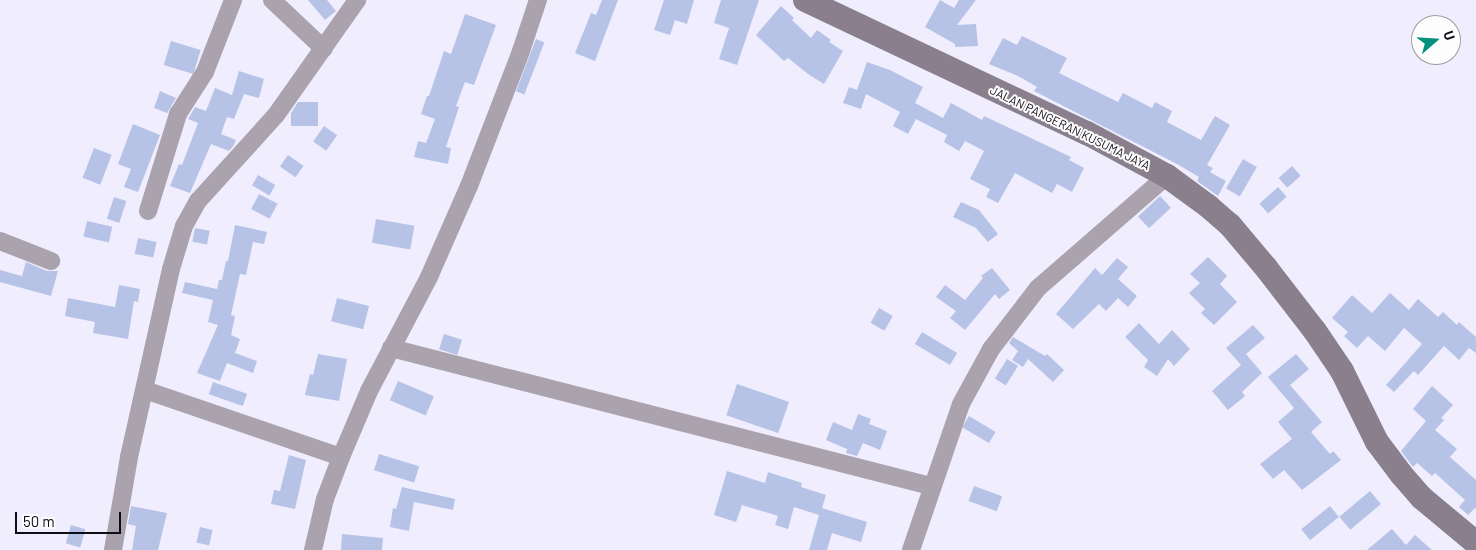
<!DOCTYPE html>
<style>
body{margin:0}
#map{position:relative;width:1476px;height:550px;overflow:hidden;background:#f0eefe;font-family:Barlow,sans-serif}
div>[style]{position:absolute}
.building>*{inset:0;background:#b6c3e7;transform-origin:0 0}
.street>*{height:18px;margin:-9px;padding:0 9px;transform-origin:9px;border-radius:9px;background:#aaa3ae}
.secondary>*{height:24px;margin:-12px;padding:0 12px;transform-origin:12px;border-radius:12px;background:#897f8d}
span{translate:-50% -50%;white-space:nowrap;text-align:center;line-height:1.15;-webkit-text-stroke:4px #fdfdfd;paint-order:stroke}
.street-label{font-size:12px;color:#0e0c15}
.north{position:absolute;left:1411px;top:15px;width:50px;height:50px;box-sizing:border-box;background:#fdfdfd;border:1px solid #9d9da0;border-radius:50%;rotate:71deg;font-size:14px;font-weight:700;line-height:20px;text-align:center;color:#0e0c15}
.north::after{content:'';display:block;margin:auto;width:18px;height:22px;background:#00907c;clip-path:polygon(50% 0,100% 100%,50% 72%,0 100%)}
.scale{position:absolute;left:15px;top:512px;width:106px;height:22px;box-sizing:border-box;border:2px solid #0e0c15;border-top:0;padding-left:6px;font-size:15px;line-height:18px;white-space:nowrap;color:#0e0c15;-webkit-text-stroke:4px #fdfdfd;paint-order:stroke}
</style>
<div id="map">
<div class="building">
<div style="clip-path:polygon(308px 0,327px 0,336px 11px,325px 20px)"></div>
<div style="clip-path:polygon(602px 0,618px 0,595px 61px,575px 53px,591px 13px,596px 15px)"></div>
<div style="clip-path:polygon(664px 0,694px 0,687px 24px,675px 20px,670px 35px,654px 30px)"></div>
<div style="clip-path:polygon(721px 0,759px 0,737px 65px,719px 59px,729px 28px,714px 23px)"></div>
<div style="clip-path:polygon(940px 0,954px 8px,959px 0,976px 0,957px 25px,976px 24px,978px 46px,955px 47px,955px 44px,925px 27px)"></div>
<div style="clip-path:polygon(781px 6px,794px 18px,792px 20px,811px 38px,817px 30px,831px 40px,829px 42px,843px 51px,824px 84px,808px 74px,788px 58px,784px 61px,756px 35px)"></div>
<div style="clip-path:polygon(465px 14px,496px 25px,474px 85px,465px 82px,456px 106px,459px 107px,446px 147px,451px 148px,448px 164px,414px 157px,418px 141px,426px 143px,435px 119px,421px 114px,427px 96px,429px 96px,444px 51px,451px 54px)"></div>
<div style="clip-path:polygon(1022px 36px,1067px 58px,1059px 73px,1118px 102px,1123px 93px,1152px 108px,1155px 102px,1172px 111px,1167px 122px,1201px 140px,1215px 116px,1230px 125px,1207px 165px,1213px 168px,1210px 172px,1226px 181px,1218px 196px,1197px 181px,1199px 177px,1179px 165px,1034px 91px,1037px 87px,1018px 76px,989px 64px,1003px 38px,1017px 45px)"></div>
<div style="left:536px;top:39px;width:9px;height:56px;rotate:21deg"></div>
<div style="left:171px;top:41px;width:31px;height:25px;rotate:17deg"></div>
<div style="clip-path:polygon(867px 62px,890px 70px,923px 87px,915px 103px,943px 118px,951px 103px,982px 120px,984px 116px,1071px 157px,1069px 160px,1084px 168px,1072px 192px,1057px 184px,1052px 193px,1015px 173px,998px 203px,986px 197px,990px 189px,970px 179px,984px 151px,965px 141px,959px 151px,944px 142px,947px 135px,916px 119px,908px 134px,893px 126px,900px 112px,866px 94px,861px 109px,843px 103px,849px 87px,857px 90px)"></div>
<div style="clip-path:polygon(239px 71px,264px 79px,259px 98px,244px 94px,234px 119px,227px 117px,221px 134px,236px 140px,234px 145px,229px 151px,211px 144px,190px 193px,170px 186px,179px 164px,182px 165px,198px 123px,188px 119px,195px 107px,206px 111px,215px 88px,232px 95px)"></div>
<div style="clip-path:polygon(160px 91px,176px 98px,167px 113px,154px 108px)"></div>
<div style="clip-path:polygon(298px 102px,318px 102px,318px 126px,291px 126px,291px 113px)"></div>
<div style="clip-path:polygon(133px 124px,160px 135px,138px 192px,124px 187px,131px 169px,118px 164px)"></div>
<div style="left:324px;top:126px;width:16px;height:19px;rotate:35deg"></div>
<div style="left:94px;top:148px;width:19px;height:32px;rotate:21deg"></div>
<div style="left:288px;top:155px;width:19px;height:14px;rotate:35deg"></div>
<div style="left:1243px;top:159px;width:16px;height:34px;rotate:30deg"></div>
<div style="left:1292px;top:166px;width:13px;height:18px;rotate:48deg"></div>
<div style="left:258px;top:175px;width:20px;height:12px;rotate:30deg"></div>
<div style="left:1278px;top:187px;width:13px;height:25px;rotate:48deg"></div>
<div style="left:259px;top:194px;width:21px;height:17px;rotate:28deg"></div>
<div style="left:1160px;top:196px;width:16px;height:30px;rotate:47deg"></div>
<div style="left:114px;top:197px;width:13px;height:23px;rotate:18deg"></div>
<div style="clip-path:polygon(961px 202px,979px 210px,998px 234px,988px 242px,976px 228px,953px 217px)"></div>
<div style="left:376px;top:219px;width:39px;height:24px;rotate:10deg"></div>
<div style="left:87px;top:221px;width:26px;height:16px;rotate:13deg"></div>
<div style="clip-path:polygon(235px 225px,267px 232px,264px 244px,253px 242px,246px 275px,240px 274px,231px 315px,235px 316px,231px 335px,240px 339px,235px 353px,257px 361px,253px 373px,227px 363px,220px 381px,197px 373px,218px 325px,208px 322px,213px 300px,182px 293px,185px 282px,217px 289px,219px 280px,222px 280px,226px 261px,228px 261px)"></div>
<div style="left:195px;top:228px;width:15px;height:14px;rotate:11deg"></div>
<div style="left:138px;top:238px;width:19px;height:16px;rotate:12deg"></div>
<div style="clip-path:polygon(1208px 257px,1227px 276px,1220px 284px,1237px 302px,1214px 325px,1201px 313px,1205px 309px,1189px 293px,1200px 283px,1190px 274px)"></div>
<div style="clip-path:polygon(1117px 258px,1128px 267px,1118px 279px,1137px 296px,1128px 307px,1118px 298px,1106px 311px,1099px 304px,1073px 329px,1056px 314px,1095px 268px,1102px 275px)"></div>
<div style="clip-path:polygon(26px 262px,47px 271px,58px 271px,51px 296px,0 282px,0 270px,22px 276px)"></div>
<div style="clip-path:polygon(992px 268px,1010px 290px,999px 299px,995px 294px,965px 330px,950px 318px,956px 311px,936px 297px,945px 285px,965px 300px,983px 278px,981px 276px)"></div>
<div style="clip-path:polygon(119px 285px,140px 289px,138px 302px,134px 301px,128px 339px,93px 333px,95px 322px,65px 316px,68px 298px,115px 307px)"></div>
<div style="clip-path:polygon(1390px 293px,1409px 310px,1418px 299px,1438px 317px,1443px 312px,1457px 325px,1459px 322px,1476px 337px,1476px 353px,1469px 348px,1459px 360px,1444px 346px,1418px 375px,1414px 371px,1394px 392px,1386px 385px,1422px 344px,1404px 328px,1385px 351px,1368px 336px,1357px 348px,1344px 336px,1348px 332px,1332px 318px,1352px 295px,1372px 313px)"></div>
<div style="left:337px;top:298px;width:33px;height:24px;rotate:14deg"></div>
<div style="left:879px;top:308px;width:16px;height:17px;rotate:30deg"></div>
<div style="clip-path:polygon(1139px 323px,1159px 344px,1172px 330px,1190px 349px,1174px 366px,1168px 359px,1157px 376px,1144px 367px,1148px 360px,1125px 337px)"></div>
<div style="clip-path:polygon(1253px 325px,1265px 338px,1246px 354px,1262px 373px,1242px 392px,1245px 396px,1228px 410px,1212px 391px,1241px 365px,1226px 348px)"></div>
<div style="left:922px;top:332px;width:41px;height:14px;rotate:31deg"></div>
<div style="left:444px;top:334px;width:19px;height:16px;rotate:18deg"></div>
<div style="clip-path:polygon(1013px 337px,1045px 356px,1047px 354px,1064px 370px,1053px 382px,1028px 359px,1023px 367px,1012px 360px,1018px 351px,1009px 343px)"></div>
<div style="clip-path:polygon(318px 354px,347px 359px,339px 401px,305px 395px,310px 374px,313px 375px)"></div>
<div style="clip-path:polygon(1296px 354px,1309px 369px,1290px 385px,1322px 422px,1311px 432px,1330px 454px,1333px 451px,1341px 460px,1302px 490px,1284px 470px,1273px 479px,1260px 464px,1292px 439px,1278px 422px,1294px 408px,1268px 377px)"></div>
<div style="left:1007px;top:359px;width:13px;height:23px;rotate:32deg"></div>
<div style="left:398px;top:381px;width:39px;height:21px;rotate:23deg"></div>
<div style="left:213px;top:382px;width:36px;height:13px;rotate:19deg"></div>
<div style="left:737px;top:384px;width:55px;height:33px;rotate:19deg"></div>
<div style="clip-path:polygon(1432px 386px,1453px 405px,1441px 418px,1444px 420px,1435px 430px,1457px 449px,1450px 457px,1476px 480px,1476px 509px,1475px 508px,1468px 515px,1459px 507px,1465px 500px,1435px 473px,1432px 476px,1417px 463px,1413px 467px,1401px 451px,1426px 421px,1413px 409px)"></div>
<div style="clip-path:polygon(858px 414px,871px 419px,869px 424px,887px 431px,880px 450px,863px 443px,857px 456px,846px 453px,847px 449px,826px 440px,833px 422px,852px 430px)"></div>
<div style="left:969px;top:416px;width:31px;height:13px;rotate:31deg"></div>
<div style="left:379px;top:454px;width:42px;height:17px;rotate:17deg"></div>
<div style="clip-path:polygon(289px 455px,306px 460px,295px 509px,271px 504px,274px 490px,280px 491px)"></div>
<div style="clip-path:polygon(727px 471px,765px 483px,768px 472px,802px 483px,801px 487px,826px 495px,822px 508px,867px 522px,861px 542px,832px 533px,827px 550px,809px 550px,819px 515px,794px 507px,788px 529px,775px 525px,778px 516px,742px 505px,736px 522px,714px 515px)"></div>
<div style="left:974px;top:486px;width:30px;height:16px;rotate:20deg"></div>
<div style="clip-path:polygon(402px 487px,455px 499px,453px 510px,414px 502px,409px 531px,390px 527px,393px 508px,396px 509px)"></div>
<div style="left:1370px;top:491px;width:17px;height:40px;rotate:50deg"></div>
<div style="clip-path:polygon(131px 506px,167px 513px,158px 550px,132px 550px,136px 526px,128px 524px)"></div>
<div style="left:1330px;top:506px;width:14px;height:37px;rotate:51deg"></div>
<div style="left:71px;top:525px;width:15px;height:19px;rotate:16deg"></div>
<div style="left:200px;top:527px;width:13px;height:16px;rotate:13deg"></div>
<div style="clip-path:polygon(1392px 529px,1406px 545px,1415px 535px,1432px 550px,1367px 550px)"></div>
<div style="clip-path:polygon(342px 534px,383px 538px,382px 550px,341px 550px)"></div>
</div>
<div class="street">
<div style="left:272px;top:0;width:71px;rotate:43.3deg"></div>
<div style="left:148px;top:211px;width:102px;rotate:-72.8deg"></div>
<div style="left:178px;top:114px;width:50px;rotate:-57.3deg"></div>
<div style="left:205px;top:72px;width:77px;rotate:-68.7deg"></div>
<div style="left:0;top:241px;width:55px;rotate:21.4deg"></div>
<div style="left:391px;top:348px;width:557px;rotate:14.34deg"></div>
<div style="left:145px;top:390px;width:207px;rotate:18.9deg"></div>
<div style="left:113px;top:550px;width:94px;rotate:-80.2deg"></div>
<div style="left:129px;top:457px;width:193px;rotate:-77.4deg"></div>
<div style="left:171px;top:269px;width:45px;rotate:-73.2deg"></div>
<div style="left:184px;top:226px;width:29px;rotate:-61deg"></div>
<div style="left:198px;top:201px;width:116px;rotate:-47.8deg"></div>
<div style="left:276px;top:115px;width:141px;rotate:-54.8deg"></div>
<div style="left:313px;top:550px;width:52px;rotate:-76.8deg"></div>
<div style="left:325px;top:499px;width:45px;rotate:-69.1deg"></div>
<div style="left:341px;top:457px;width:72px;rotate:-67deg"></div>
<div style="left:369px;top:391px;width:129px;rotate:-62.2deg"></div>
<div style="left:429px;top:277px;width:99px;rotate:-66.3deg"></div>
<div style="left:469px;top:186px;width:145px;rotate:-68.9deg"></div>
<div style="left:521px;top:51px;width:54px;rotate:-71.6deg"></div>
<div style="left:911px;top:550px;width:154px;rotate:-71.1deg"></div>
<div style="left:961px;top:404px;width:63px;rotate:-61.4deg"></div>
<div style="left:991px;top:349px;width:77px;rotate:-52.4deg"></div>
<div style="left:1038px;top:288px;width:171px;rotate:-41deg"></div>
</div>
<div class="secondary">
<div style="left:805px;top:0;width:312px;rotate:25.3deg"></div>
<div style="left:1087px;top:133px;width:91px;rotate:28.3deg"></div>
<div style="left:1167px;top:176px;width:51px;rotate:36.2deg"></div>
<div style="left:1208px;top:206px;width:29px;rotate:41deg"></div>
<div style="left:1230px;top:225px;width:57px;rotate:49.9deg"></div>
<div style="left:1267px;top:269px;width:78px;rotate:52.3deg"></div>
<div style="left:1315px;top:331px;width:48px;rotate:56deg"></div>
<div style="left:1342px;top:371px;width:79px;rotate:63.8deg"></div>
<div style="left:1377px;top:442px;width:40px;rotate:53deg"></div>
<div style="left:1401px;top:474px;width:32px;rotate:49deg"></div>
<div style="left:1422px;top:498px;width:70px;rotate:39.8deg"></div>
</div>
<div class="street-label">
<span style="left:1070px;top:128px;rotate:26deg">JALAN PANGERAN KUSUMA JAYA</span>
</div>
<div class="north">U</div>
<div class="scale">50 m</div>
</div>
